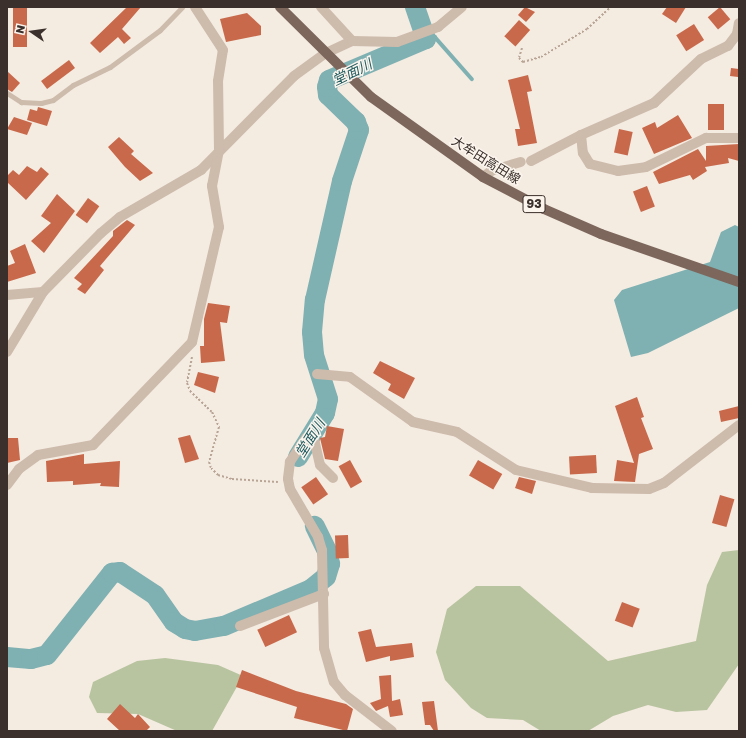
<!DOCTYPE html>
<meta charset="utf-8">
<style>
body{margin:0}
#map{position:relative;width:746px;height:738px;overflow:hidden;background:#f4ebe1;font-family:"Golos Text","Noto Sans JP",sans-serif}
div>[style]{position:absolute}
.green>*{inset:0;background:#b8c4a0}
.water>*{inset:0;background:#7fb0b2}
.stream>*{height:3.5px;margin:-1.75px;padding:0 1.75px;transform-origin:1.75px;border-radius:1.75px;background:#7fb0b2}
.river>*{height:20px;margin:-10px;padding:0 10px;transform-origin:10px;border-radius:10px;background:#7fb0b2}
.building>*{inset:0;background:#c8694b;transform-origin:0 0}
.path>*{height:2px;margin-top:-1px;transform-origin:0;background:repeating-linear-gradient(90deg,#b9a596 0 2px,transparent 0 4px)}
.service>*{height:5px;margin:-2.5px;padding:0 2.5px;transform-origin:2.5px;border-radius:2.5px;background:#cdbbac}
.minor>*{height:10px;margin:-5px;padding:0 5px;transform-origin:5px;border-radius:5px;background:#cdbbac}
.primary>*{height:10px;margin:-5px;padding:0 5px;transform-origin:5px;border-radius:5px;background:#7d675c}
span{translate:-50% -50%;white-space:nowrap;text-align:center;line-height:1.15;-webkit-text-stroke:3px #fbf5ee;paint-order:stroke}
.shield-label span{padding:1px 3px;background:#fbf5ee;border:1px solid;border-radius:3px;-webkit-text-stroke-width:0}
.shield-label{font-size:12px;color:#3b302b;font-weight:700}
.street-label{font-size:13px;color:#3b302b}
.water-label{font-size:14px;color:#1f5a5e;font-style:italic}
.frame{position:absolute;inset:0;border:8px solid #3b302b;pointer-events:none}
.north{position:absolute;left:12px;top:12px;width:40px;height:40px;-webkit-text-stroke:3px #fbf5ee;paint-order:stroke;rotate:283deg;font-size:11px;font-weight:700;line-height:16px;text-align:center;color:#3b302b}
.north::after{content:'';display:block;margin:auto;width:14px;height:18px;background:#3b302b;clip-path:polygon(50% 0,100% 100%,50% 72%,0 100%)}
</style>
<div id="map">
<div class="green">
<div style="clip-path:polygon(739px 550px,739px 664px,707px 710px,676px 712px,648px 705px,613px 716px,588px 731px,541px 731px,523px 720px,487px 718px,471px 708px,445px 680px,436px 652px,447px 609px,476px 586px,520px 586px,608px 661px,696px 641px,707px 585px,722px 552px)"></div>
<div style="clip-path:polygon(165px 658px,218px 665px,243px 676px,212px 731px,177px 731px,138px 714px,97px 713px,89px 697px,93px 682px,137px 661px)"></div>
</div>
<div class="water">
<div style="clip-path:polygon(735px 225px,739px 227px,739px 308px,648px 353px,631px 357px,614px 300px,622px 290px,710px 262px,721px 232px)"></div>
</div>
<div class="stream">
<div style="left:426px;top:39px;width:9px;rotate:-13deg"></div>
<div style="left:435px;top:37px;width:56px;rotate:48.6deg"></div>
</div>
<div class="river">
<div style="left:298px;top:457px;width:52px;rotate:-58.5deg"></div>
<div style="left:325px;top:413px;width:14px;rotate:-78deg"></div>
<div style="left:328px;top:399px;width:46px;rotate:-107.7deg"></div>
<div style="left:314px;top:355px;width:23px;rotate:-95deg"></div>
<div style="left:312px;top:332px;width:32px;rotate:-85deg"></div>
<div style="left:315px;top:300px;width:122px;rotate:-77.2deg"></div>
<div style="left:342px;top:181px;width:54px;rotate:-71.6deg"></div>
<div style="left:359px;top:130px;width:9px;rotate:-111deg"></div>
<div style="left:356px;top:122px;width:39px;rotate:-136deg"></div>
<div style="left:328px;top:95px;width:8px;rotate:-97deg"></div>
<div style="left:327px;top:87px;width:7px;rotate:-74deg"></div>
<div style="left:329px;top:80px;width:105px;rotate:-22.9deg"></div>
<div style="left:426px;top:39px;width:34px;rotate:-109deg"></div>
<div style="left:7px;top:657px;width:24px;rotate:5deg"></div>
<div style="left:31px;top:659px;width:16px;rotate:-14deg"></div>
<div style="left:47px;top:655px;width:105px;rotate:-51.6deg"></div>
<div style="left:112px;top:573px;width:8px;rotate:-7deg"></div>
<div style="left:120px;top:572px;width:42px;rotate:33.3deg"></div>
<div style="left:155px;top:595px;width:33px;rotate:55deg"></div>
<div style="left:174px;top:622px;width:13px;rotate:32deg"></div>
<div style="left:185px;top:629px;width:10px;rotate:11deg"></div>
<div style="left:195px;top:631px;width:29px;rotate:-10deg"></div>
<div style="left:224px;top:626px;width:95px;rotate:-23deg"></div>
<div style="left:311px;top:589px;width:19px;rotate:-39deg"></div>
<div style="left:326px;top:577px;width:14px;rotate:-73deg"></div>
<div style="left:330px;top:564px;width:13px;rotate:-103deg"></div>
<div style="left:327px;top:551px;width:28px;rotate:-116deg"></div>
</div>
<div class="building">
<div style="left:13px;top:7px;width:14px;height:40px"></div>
<div style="clip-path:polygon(127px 7px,141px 7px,122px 29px,131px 38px,124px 44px,118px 37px,100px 53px,90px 43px)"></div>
<div style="clip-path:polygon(525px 7px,535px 12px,526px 22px,518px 15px)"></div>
<div style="clip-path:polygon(667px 7px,686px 7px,676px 23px,662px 14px)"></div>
<div style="left:720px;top:7px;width:16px;height:16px;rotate:50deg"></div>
<div style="clip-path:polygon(247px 13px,261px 26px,261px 35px,226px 42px,220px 19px)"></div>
<div style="left:519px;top:20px;width:15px;height:22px;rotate:42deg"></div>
<div style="left:694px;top:24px;width:19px;height:21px;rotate:58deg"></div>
<div style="left:69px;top:60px;width:10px;height:35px;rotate:53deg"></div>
<div style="left:731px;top:68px;width:8px;height:8px;rotate:7deg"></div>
<div style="clip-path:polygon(7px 71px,20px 83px,12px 92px,7px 89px)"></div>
<div style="clip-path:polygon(528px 75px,532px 91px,527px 92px,537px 143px,518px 146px,515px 129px,520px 129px,508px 80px)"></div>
<div style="left:708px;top:104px;width:16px;height:26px"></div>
<div style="clip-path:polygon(38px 107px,52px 111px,47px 126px,27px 120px,30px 109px,37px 111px)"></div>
<div style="clip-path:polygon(678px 115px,692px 138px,654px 154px,642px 128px,655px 122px,657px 128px)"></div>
<div style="clip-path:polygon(14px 117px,32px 123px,27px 135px,7px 129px)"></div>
<div style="left:619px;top:129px;width:14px;height:24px;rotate:12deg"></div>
<div style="clip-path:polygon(119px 137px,134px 151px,131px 154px,153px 173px,140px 181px,125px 167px,108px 147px)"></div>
<div style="clip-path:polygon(739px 144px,739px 161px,728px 158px,729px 163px,705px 167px,707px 171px,693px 180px,690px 175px,659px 184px,653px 172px,698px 149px,706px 161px,706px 146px)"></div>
<div style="clip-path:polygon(27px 166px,37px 172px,41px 167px,49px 174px,26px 200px,7px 182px,7px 176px,13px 170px,19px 175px)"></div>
<div style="left:647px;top:186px;width:22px;height:15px;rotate:69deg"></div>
<div style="clip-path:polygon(57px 194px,75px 211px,44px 253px,31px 241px,51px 223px,41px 216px)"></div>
<div style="left:88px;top:198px;width:14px;height:21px;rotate:36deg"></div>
<div style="clip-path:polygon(127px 220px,135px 225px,100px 266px,104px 270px,85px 294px,77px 289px,82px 284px,74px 278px,113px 236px,113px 231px)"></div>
<div style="clip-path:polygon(25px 244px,36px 273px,7px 282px,7px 266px,15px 263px,10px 251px)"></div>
<div style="clip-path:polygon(208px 303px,230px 306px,227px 323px,220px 322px,225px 361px,201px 363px,200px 346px,204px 346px,204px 319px)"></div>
<div style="clip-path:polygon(380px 361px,415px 378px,404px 399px,388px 390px,391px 384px,373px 373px)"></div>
<div style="clip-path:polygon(198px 372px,219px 377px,215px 393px,194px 385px)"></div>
<div style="clip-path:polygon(637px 397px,644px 417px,641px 418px,653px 449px,639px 454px,635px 482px,614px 481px,617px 460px,634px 463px,615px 406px)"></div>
<div style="clip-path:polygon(739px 406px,739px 418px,721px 422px,719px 411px)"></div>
<div style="clip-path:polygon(327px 426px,344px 429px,338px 461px,325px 459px,320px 438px,325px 437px)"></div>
<div style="clip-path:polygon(190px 435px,199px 459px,185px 463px,178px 438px)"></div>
<div style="clip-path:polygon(7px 438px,18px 438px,20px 460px,7px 463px)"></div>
<div style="clip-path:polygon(84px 454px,84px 464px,120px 461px,119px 487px,100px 486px,101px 483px,73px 485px,73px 481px,47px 482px,46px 461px)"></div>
<div style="left:596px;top:455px;width:18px;height:27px;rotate:87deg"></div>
<div style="left:350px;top:460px;width:25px;height:13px;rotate:61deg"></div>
<div style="left:478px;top:460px;width:28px;height:18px;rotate:30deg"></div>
<div style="left:316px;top:477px;width:21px;height:18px;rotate:55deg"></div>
<div style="clip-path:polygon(519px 477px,536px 481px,532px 494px,515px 488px)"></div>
<div style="left:720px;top:495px;width:15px;height:29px;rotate:16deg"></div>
<div style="left:348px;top:535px;width:23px;height:13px;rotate:88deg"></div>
<div style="left:622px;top:602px;width:19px;height:20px;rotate:21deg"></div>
<div style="left:289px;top:615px;width:19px;height:35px;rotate:65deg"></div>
<div style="clip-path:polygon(371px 629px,376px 647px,412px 643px,414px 657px,390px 661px,390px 656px,366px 662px,358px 632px)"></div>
<div style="clip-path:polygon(242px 670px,296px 691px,346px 704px,353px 709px,347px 731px,294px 718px,297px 707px,236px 687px)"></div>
<div style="clip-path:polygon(391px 675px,392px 701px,400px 699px,403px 715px,390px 717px,388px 706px,376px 711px,370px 703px,381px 699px,379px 676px)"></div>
<div style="clip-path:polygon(434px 701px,438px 731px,434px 731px,430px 725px,425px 725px,422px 702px)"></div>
<div style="clip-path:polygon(120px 704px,135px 718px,138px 714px,150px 727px,146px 731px,120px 731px,107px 719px)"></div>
</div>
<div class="path">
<div style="left:522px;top:48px;width:10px;rotate:107deg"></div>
<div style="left:519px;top:58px;width:6px;rotate:45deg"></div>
<div style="left:523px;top:62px;width:19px;rotate:-16deg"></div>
<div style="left:541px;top:57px;width:54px;rotate:-31.3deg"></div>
<div style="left:587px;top:29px;width:33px;rotate:-43deg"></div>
<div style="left:192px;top:357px;width:26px;rotate:101deg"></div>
<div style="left:187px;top:383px;width:9px;rotate:69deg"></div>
<div style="left:190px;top:391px;width:30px;rotate:44deg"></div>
<div style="left:212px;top:412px;width:17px;rotate:65deg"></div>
<div style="left:219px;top:427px;width:36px;rotate:106deg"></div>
<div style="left:209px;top:462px;width:6px;rotate:72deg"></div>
<div style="left:211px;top:468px;width:10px;rotate:45deg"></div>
<div style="left:218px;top:475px;width:15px;rotate:16deg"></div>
<div style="left:232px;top:479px;width:46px;rotate:3.7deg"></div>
</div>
<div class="service">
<div style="left:7px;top:93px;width:17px;rotate:33deg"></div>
<div style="left:21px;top:102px;width:20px;rotate:3deg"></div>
<div style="left:41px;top:103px;width:12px;rotate:-14deg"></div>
<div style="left:53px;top:100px;width:25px;rotate:-37deg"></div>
<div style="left:73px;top:85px;width:41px;rotate:-25.9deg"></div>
<div style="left:110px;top:67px;width:62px;rotate:-36.5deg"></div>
<div style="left:160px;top:30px;width:32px;rotate:-46deg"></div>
</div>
<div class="minor">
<div style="left:321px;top:7px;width:46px;rotate:47.6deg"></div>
<div style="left:581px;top:135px;width:18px;rotate:84deg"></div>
<div style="left:583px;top:153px;width:13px;rotate:58deg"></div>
<div style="left:590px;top:164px;width:29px;rotate:14deg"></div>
<div style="left:618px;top:171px;width:28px;rotate:-8deg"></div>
<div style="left:646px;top:167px;width:67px;rotate:-25.8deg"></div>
<div style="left:706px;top:138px;width:33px"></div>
<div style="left:531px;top:161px;width:56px;rotate:-27.5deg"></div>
<div style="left:581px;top:135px;width:80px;rotate:-23.7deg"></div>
<div style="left:654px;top:103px;width:64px;rotate:-43.1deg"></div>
<div style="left:701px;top:59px;width:30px;rotate:-26deg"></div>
<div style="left:728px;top:46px;width:15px;rotate:-53deg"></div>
<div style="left:737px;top:34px;width:11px;rotate:-80deg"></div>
<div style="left:483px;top:177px;width:10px;rotate:-37deg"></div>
<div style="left:491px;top:171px;width:31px;rotate:-17deg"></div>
<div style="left:7px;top:295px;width:36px;rotate:-5deg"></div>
<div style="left:7px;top:352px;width:70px;rotate:-59deg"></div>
<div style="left:43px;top:292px;width:83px;rotate:-45.5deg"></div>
<div style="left:101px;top:233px;width:25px;rotate:-40deg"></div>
<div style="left:120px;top:217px;width:94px;rotate:-30.1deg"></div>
<div style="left:201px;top:170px;width:132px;rotate:-45.3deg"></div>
<div style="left:294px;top:76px;width:37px;rotate:-36deg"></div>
<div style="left:324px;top:54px;width:31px;rotate:-25deg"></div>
<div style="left:352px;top:41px;width:45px;rotate:1.3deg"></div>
<div style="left:397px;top:42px;width:44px;rotate:-20.1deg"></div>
<div style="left:438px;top:27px;width:31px;rotate:-40deg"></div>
<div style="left:317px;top:374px;width:33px;rotate:5deg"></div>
<div style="left:350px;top:377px;width:77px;rotate:35.5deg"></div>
<div style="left:413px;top:422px;width:45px;rotate:12.8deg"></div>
<div style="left:457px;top:432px;width:70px;rotate:32.8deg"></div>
<div style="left:516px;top:470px;width:78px;rotate:13.3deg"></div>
<div style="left:592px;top:488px;width:57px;rotate:1deg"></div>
<div style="left:649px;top:489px;width:16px;rotate:-22deg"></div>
<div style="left:664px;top:483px;width:95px;rotate:-37.7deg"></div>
<div style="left:333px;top:478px;width:18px;rotate:-135deg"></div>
<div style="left:320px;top:465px;width:27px;rotate:-103deg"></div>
<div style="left:314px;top:439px;width:8px;rotate:-173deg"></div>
<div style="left:306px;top:438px;width:29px;rotate:124deg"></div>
<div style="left:290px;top:462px;width:17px;rotate:97deg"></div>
<div style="left:288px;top:479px;width:10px;rotate:79deg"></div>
<div style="left:290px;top:489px;width:56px;rotate:59.7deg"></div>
<div style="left:318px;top:537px;width:14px;rotate:73deg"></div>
<div style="left:322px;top:550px;width:98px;rotate:88.8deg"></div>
<div style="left:324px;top:648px;width:35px;rotate:74deg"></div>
<div style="left:334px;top:682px;width:17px;rotate:50deg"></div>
<div style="left:345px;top:695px;width:59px;rotate:37.5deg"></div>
<div style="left:7px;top:485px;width:20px;rotate:-53deg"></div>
<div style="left:19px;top:469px;width:24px;rotate:-36deg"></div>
<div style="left:38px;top:455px;width:56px;rotate:-10.3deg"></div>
<div style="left:93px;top:445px;width:143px;rotate:-46.1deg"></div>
<div style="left:192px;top:342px;width:118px;rotate:-76.8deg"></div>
<div style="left:219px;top:227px;width:42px;rotate:-99.7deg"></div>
<div style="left:212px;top:186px;width:38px;rotate:-79deg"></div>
<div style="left:219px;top:149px;width:68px;rotate:-90.8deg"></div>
<div style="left:218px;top:81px;width:31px;rotate:-81deg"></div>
<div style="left:223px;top:50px;width:51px;rotate:-123.1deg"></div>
<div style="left:240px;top:626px;width:90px;rotate:-20.9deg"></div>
</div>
<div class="primary">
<div style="left:280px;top:7px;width:128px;rotate:44.7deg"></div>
<div style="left:371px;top:97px;width:138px;rotate:35.5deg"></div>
<div style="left:483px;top:177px;width:69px;rotate:27.7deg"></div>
<div style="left:544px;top:209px;width:62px;rotate:23.7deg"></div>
<div style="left:601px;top:234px;width:146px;rotate:19.2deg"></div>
</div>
<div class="shield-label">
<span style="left:534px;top:204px">93</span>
</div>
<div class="street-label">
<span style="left:486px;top:160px;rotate:32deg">大牟田高田線</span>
</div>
<div class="water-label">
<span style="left:352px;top:72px;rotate:-26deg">堂面川</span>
<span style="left:310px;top:438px;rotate:-58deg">堂面川</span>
</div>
<div class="frame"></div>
<div class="north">N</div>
</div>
